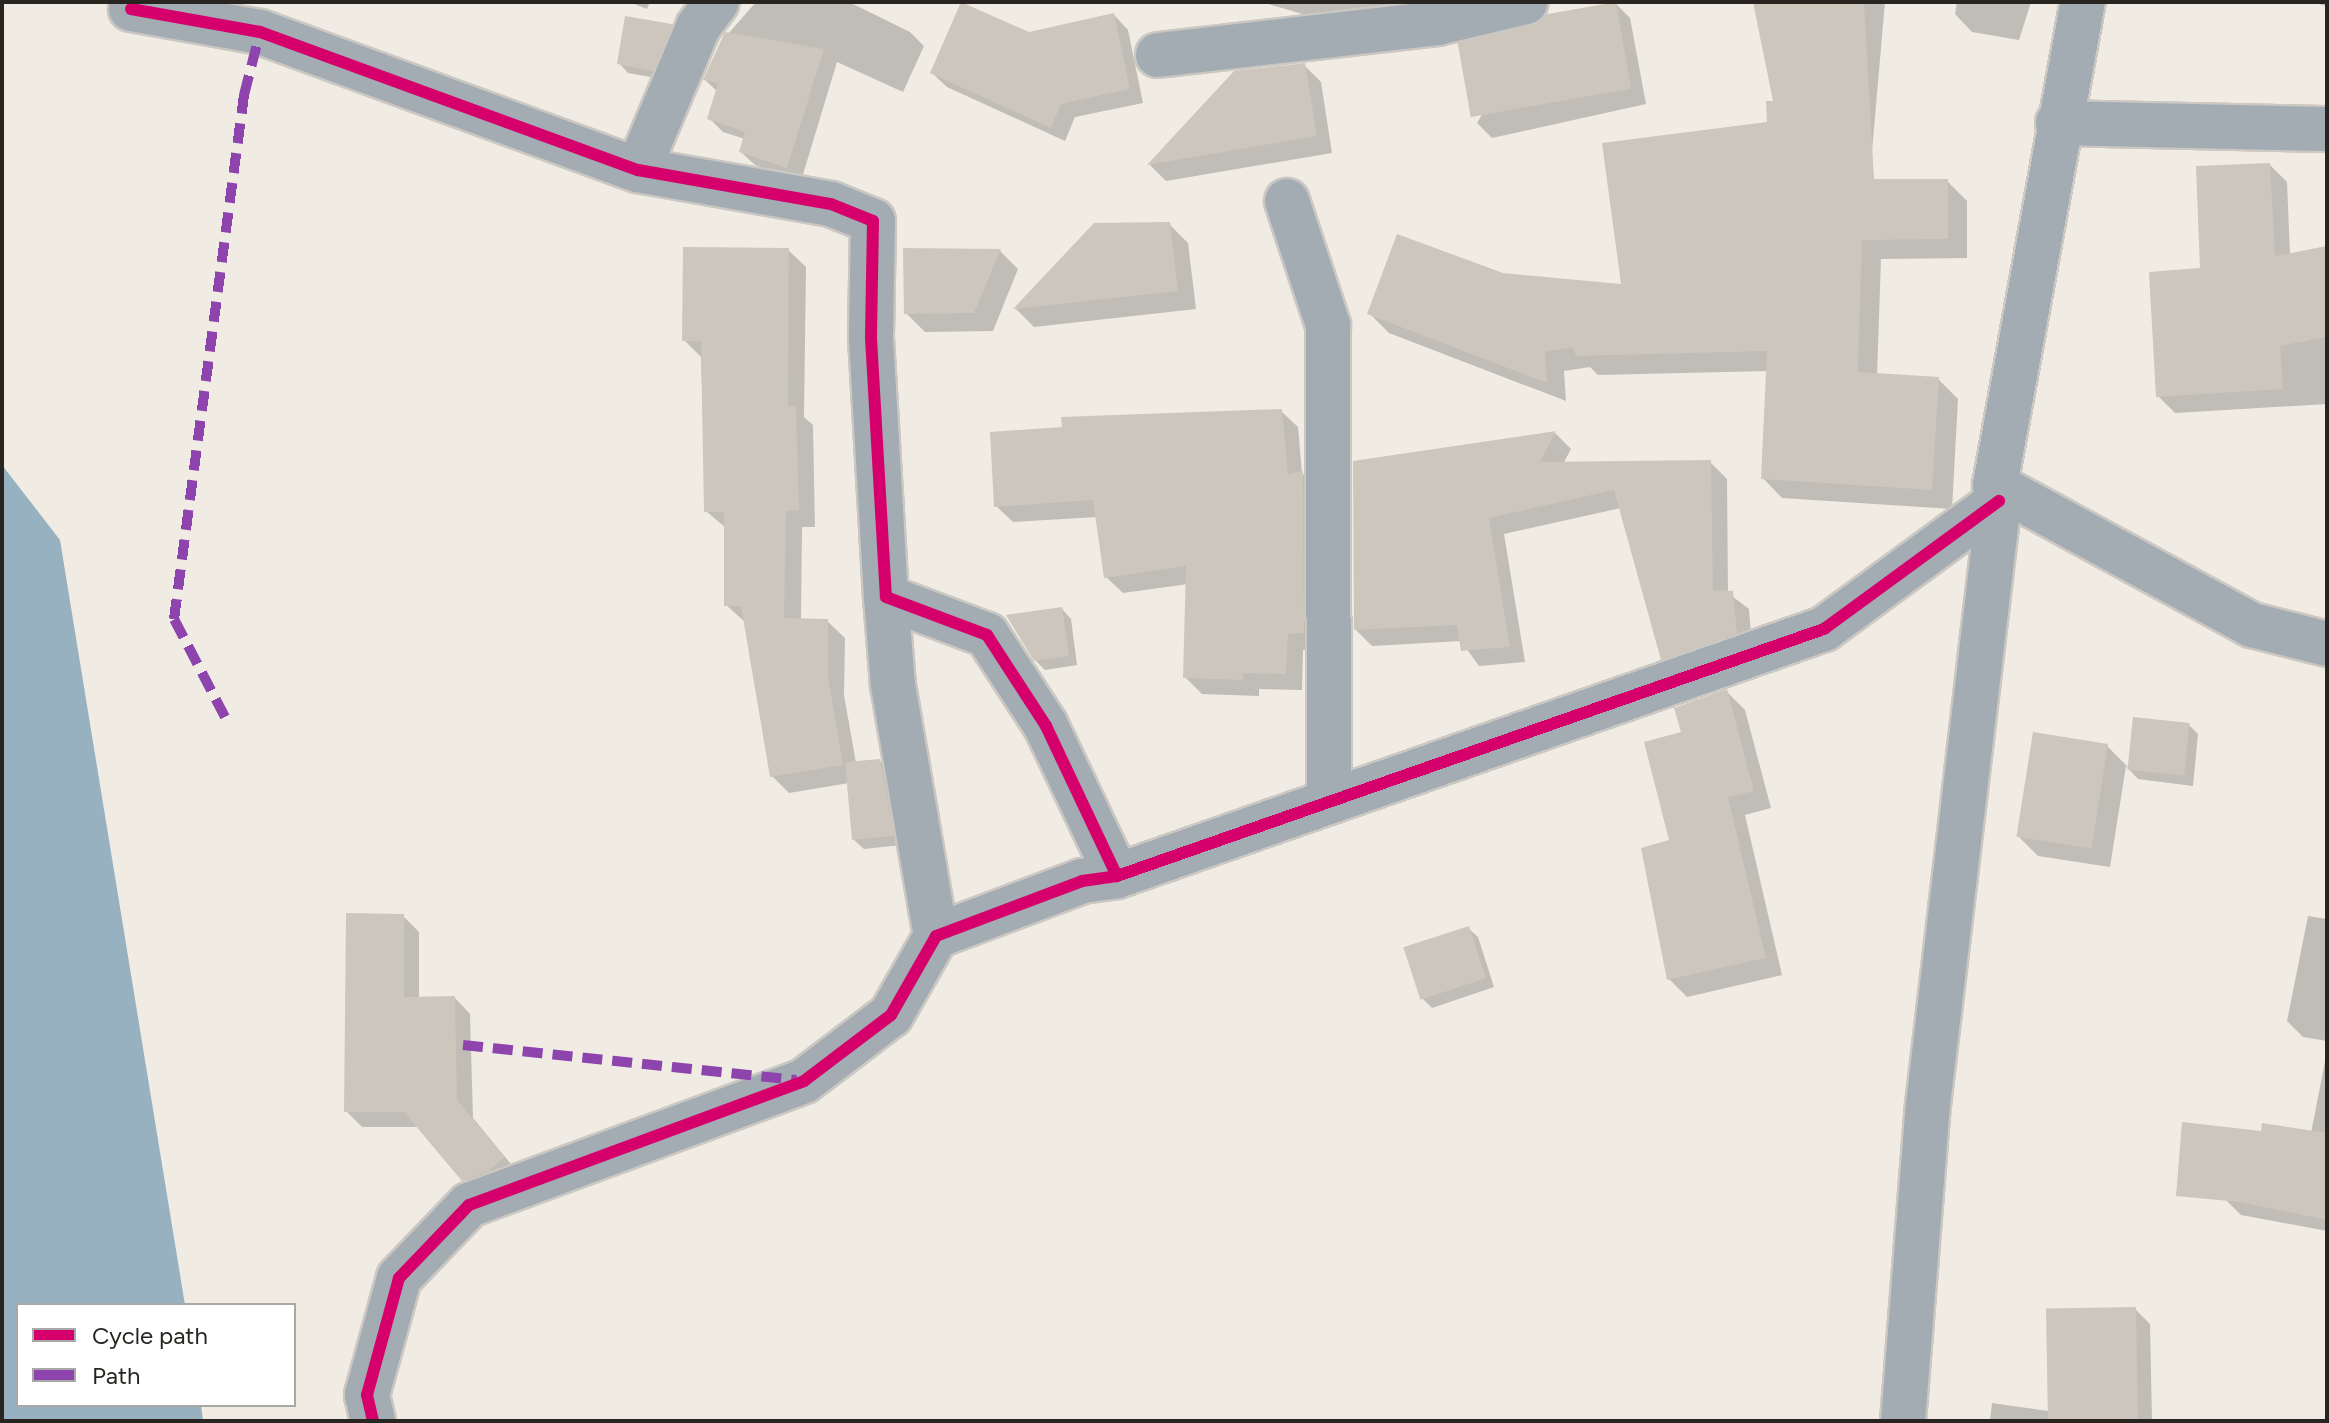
<!DOCTYPE html>
<style>
body{margin:0}
#map{position:relative;width:2329px;height:1423px;overflow:hidden;background:#f0ece4;font-family:Figtree,sans-serif}
div>[style]{position:absolute}
.water>*{inset:0;background:#98b1c0}
.shadow>*{inset:0;background:#0003}
.building>*{inset:0;background:#ccc6bc;transform-origin:0 0}
.roads{filter:drop-shadow(2px 0 #cbc7c2) drop-shadow(-2px 0 #cbc7c2) drop-shadow(0 2px #cbc7c2) drop-shadow(0 -2px #cbc7c2)}
.street>*{height:44px;margin:-22px;padding:0 22px;transform-origin:22px;border-radius:22px;background:#a2acb2}
.quiet>*{height:10px;margin-top:-5px;transform-origin:0;background:repeating-linear-gradient(90deg,#8e44ad 0 20px,transparent 0 30px)}
.cycleway>*{height:12px;margin:-6px;padding:0 6px;transform-origin:6px;border-radius:6px;background:#d6006c}
span{translate:-50% -50%;white-space:nowrap;text-align:center;line-height:1.15;-webkit-text-stroke:6px #fff;paint-order:stroke}
.frame{position:absolute;inset:0;border:4px solid #282520;pointer-events:none}
.legend{position:absolute;left:16px;top:1303px;width:280px;height:104px;box-sizing:border-box;background:#fff;border:2px solid #a9a8a6;margin:0;padding:10px 14px;list-style:none;font-size:24px;color:#282520}
.legend li{display:flex;align-items:center;gap:16px;height:40px}
.legend b{width:40px;border:2px solid #a9a8a6}
</style>
<div id="map">
<div class="water">
<div style="clip-path:polygon(2px 465px,60px 540px,185px 1305px,18px 1305px,18px 1405px,201px 1405px,203px 1421px,2px 1421px)"></div>
</div>
<div class="shadow">
<div style="clip-path:polygon(629px 2px,650px 2px,647px 9px)"></div>
<div style="clip-path:polygon(756px 2px,849px 2px,910px 32px,924px 46px,903px 92px,837px 62px,801px 181px,755px 165px,741px 152px,745px 139px,723px 132px,709px 118px,718px 92px,705px 80px,722px 41px)"></div>
<div style="clip-path:polygon(1262px 2px,1435px 2px,1336px 24px)"></div>
<div style="clip-path:polygon(1755px 2px,1885px 2px,1868px 197px,1947px 181px,1967px 201px,1967px 258px,1881px 259px,1877px 376px,1938px 379px,1958px 399px,1952px 509px,1782px 498px,1763px 478px,1768px 371px,1598px 375px,1590px 367px,1564px 371px,1566px 401px,1389px 333px,1369px 313px,1503px 275px,1623px 286px,1769px 124px,1776px 103px)"></div>
<div style="clip-path:polygon(1957px 2px,2031px 2px,2019px 40px,1972px 32px,1955px 14px)"></div>
<div style="clip-path:polygon(2327px 2px,2327px 6px,2309px 2px)"></div>
<div style="clip-path:polygon(1615px 3px,1630px 18px,1646px 104px,1492px 138px,1477px 123px,1533px 28px,1548px 16px)"></div>
<div style="clip-path:polygon(1114px 15px,1128px 30px,1143px 103px,1075px 117px,1065px 141px,947px 87px,932px 73px,1028px 34px)"></div>
<div style="clip-path:polygon(671px 25px,680px 34px,662px 79px,628px 73px,619px 63px)"></div>
<div style="clip-path:polygon(1304px 65px,1321px 82px,1332px 153px,1166px 181px,1150px 165px,1235px 73px)"></div>
<div style="clip-path:polygon(2270px 165px,2287px 182px,2290px 255px,2327px 248px,2327px 404px,2175px 413px,2158px 396px,2202px 270px)"></div>
<div style="clip-path:polygon(1169px 224px,1188px 243px,1196px 309px,1034px 327px,1016px 309px,1095px 225px)"></div>
<div style="clip-path:polygon(788px 250px,806px 267px,804px 417px,813px 425px,815px 527px,802px 527px,801px 620px,827px 621px,845px 638px,844px 695px,856px 763px,880px 761px,889px 770px,902px 845px,864px 849px,854px 840px,849px 783px,789px 793px,772px 776px,745px 622px,726px 605px,726px 528px,706px 511px,701px 357px,684px 340px)"></div>
<div style="clip-path:polygon(1000px 251px,1018px 269px,993px 331px,925px 332px,906px 313px)"></div>
<div style="clip-path:polygon(1281px 411px,1298px 427px,1302px 473px,1319px 490px,1320px 649px,1303px 650px,1302px 690px,1259px 689px,1259px 696px,1202px 694px,1185px 677px,1188px 584px,1123px 593px,1106px 577px,1098px 517px,1013px 522px,996px 506px)"></div>
<div style="clip-path:polygon(1555px 433px,1571px 449px,1563px 464px,1710px 462px,1727px 479px,1728px 593px,1749px 609px,1752px 649px,1679px 675px,1663px 658px,1621px 508px,1504px 534px,1525px 662px,1479px 666px,1461px 641px,1372px 646px,1356px 630px)"></div>
<div style="clip-path:polygon(1062px 609px,1071px 619px,1077px 665px,1045px 670px,1035px 660px)"></div>
<div style="clip-path:polygon(1727px 692px,1745px 710px,1771px 808px,1745px 815px,1782px 975px,1687px 997px,1669px 979px,1684px 734px)"></div>
<div style="clip-path:polygon(2189px 725px,2198px 734px,2193px 786px,2138px 779px,2126px 766px,2110px 867px,2038px 856px,2019px 837px,2107px 746px,2129px 768px)"></div>
<div style="clip-path:polygon(403px 916px,419px 932px,419px 999px,455px 998px,470px 1014px,473px 1118px,519px 1174px,480px 1196px,419px 1127px,362px 1127px,346px 1111px)"></div>
<div style="clip-path:polygon(2308px 916px,2327px 919px,2327px 1041px,2303px 1037px,2287px 1021px)"></div>
<div style="clip-path:polygon(1468px 928px,1478px 937px,1494px 987px,1432px 1008px,1423px 999px)"></div>
<div style="clip-path:polygon(2327px 1051px,2327px 1231px,2241px 1215px,2226px 1200px,2311px 1133px)"></div>
<div style="clip-path:polygon(2135px 1309px,2150px 1324px,2152px 1421px,1990px 1421px,1992px 1403px,2055px 1412px)"></div>
</div>
<div class="building">
<div style="clip-path:polygon(961px 2px,1029px 32px,1114px 13px,1130px 89px,1061px 104px,1051px 128px,930px 73px)"></div>
<div style="left:1616px;top:2px;width:88px;height:163px;rotate:80deg"></div>
<div style="clip-path:polygon(1753px 2px,1864px 2px,1874px 179px,1948px 179px,1948px 239px,1862px 240px,1858px 372px,1939px 377px,1932px 490px,1761px 479px,1767px 351px,1576px 356px,1573px 347px,1545px 352px,1547px 383px,1367px 314px,1397px 234px,1503px 273px,1621px 284px,1602px 143px,1767px 122px,1766px 101px,1773px 101px)"></div>
<div style="clip-path:polygon(625px 16px,672px 24px,653px 71px,617px 64px)"></div>
<div style="clip-path:polygon(725px 32px,824px 49px,787px 168px,739px 152px,745px 132px,707px 119px,718px 83px,703px 80px)"></div>
<div style="clip-path:polygon(1305px 63px,1317px 136px,1147px 165px,1234px 71px)"></div>
<div style="clip-path:polygon(2270px 163px,2275px 256px,2327px 246px,2327px 337px,2280px 346px,2283px 389px,2156px 397px,2149px 272px,2200px 268px,2196px 166px)"></div>
<div style="clip-path:polygon(1170px 222px,1178px 291px,1013px 309px,1094px 223px)"></div>
<div style="clip-path:polygon(683px 247px,789px 248px,788px 406px,796px 406px,799px 510px,786px 511px,784px 618px,828px 619px,828px 677px,843px 765px,770px 777px,741px 606px,724px 606px,724px 512px,704px 512px,701px 341px,682px 341px)"></div>
<div style="clip-path:polygon(903px 248px,1001px 249px,974px 313px,904px 314px)"></div>
<div style="clip-path:polygon(1282px 409px,1288px 474px,1303px 471px,1304px 633px,1288px 634px,1286px 674px,1243px 673px,1243px 680px,1183px 678px,1186px 566px,1104px 578px,1093px 500px,994px 507px,990px 432px,1062px 427px,1061px 417px)"></div>
<div style="clip-path:polygon(1556px 431px,1540px 462px,1711px 460px,1713px 590px,1733px 591px,1737px 633px,1661px 660px,1614px 490px,1489px 518px,1510px 647px,1461px 651px,1457px 625px,1354px 630px,1353px 461px)"></div>
<div style="clip-path:polygon(1062px 607px,1069px 656px,1034px 661px,1006px 615px)"></div>
<div style="clip-path:polygon(1727px 689px,1754px 791px,1728px 797px,1766px 958px,1667px 980px,1641px 848px,1669px 840px,1644px 742px,1681px 732px,1674px 708px)"></div>
<div style="left:2133px;top:717px;width:57px;height:53px;rotate:6deg"></div>
<div style="left:2033px;top:732px;width:76px;height:106px;rotate:9deg"></div>
<div style="clip-path:polygon(880px 759px,894px 836px,852px 840px,845px 762px)"></div>
<div style="clip-path:polygon(346px 913px,404px 914px,404px 997px,455px 996px,457px 1100px,505px 1157px,488px 1171px,462px 1181px,404px 1112px,344px 1112px)"></div>
<div style="left:1469px;top:926px;width:55px;height:69px;rotate:72deg"></div>
<div style="clip-path:polygon(2182px 1122px,2261px 1131px,2262px 1123px,2327px 1133px,2327px 1220px,2240px 1202px,2176px 1196px)"></div>
<div style="left:2136px;top:1307px;width:114px;height:90px;rotate:89deg"></div>
</div>
<div class="roads">
<div class="street">
<div style="left:131px;top:9px;width:131px;rotate:10.1deg"></div>
<div style="left:260px;top:32px;width:402px;rotate:20.1deg"></div>
<div style="left:638px;top:170px;width:196px;rotate:10deg"></div>
<div style="left:831px;top:204px;width:45px;rotate:22deg"></div>
<div style="left:873px;top:221px;width:117px;rotate:91deg"></div>
<div style="left:871px;top:338px;width:259px;rotate:86.7deg"></div>
<div style="left:886px;top:597px;width:108px;rotate:20.6deg"></div>
<div style="left:987px;top:635px;width:108px;rotate:57deg"></div>
<div style="left:1046px;top:726px;width:166px;rotate:64.7deg"></div>
<div style="left:1158px;top:55px;width:281px;rotate:-6.5deg"></div>
<div style="left:1437px;top:23px;width:91px;rotate:-13.3deg"></div>
<div style="left:2058px;top:123px;width:269px;rotate:1.3deg"></div>
<div style="left:638px;top:170px;width:155px;rotate:-67.2deg"></div>
<div style="left:698px;top:27px;width:31px;rotate:-53deg"></div>
<div style="left:1287px;top:201px;width:131px;rotate:71.7deg"></div>
<div style="left:1328px;top:325px;width:475px;rotate:89.9deg"></div>
<div style="left:1995px;top:485px;width:293px;rotate:28.6deg"></div>
<div style="left:2252px;top:625px;width:77px;rotate:14.2deg"></div>
<div style="left:886px;top:597px;width:88px;rotate:85.5deg"></div>
<div style="left:893px;top:685px;width:255px;rotate:80.3deg"></div>
<div style="left:373px;top:1421px;width:27px;rotate:-103deg"></div>
<div style="left:367px;top:1395px;width:121px;rotate:-74.7deg"></div>
<div style="left:399px;top:1278px;width:101px;rotate:-46.2deg"></div>
<div style="left:469px;top:1205px;width:357px;rotate:-20.3deg"></div>
<div style="left:804px;top:1081px;width:109px;rotate:-37.2deg"></div>
<div style="left:891px;top:1015px;width:91px;rotate:-60.3deg"></div>
<div style="left:936px;top:936px;width:156px;rotate:-20.6deg"></div>
<div style="left:1082px;top:881px;width:35px;rotate:-8deg"></div>
<div style="left:1117px;top:876px;width:749px;rotate:-19.26deg"></div>
<div style="left:1824px;top:629px;width:217px;rotate:-36.2deg"></div>
<div style="left:1903px;top:1421px;width:317px;rotate:-85.5deg"></div>
<div style="left:1928px;top:1105px;width:608px;rotate:-83.3deg"></div>
<div style="left:1999px;top:501px;width:16px;rotate:-104deg"></div>
<div style="left:1995px;top:485px;width:491px;rotate:-79.7deg"></div>
</div>
</div>
<div class="quiet">
<div style="left:225px;top:717px;width:110px;rotate:-117.5deg"></div>
<div style="left:174px;top:619px;width:529px;rotate:-82.39deg"></div>
<div style="left:244px;top:95px;width:65px;rotate:-75.7deg"></div>
<div style="left:463px;top:1045px;width:335px;rotate:6deg"></div>
</div>
<div class="cycleway">
<div style="left:131px;top:9px;width:131px;rotate:10.1deg"></div>
<div style="left:260px;top:32px;width:402px;rotate:20.1deg"></div>
<div style="left:638px;top:170px;width:196px;rotate:10deg"></div>
<div style="left:831px;top:204px;width:45px;rotate:22deg"></div>
<div style="left:873px;top:221px;width:117px;rotate:91deg"></div>
<div style="left:871px;top:338px;width:259px;rotate:86.7deg"></div>
<div style="left:886px;top:597px;width:108px;rotate:20.6deg"></div>
<div style="left:987px;top:635px;width:108px;rotate:57deg"></div>
<div style="left:1046px;top:726px;width:166px;rotate:64.7deg"></div>
<div style="left:373px;top:1421px;width:27px;rotate:-103deg"></div>
<div style="left:367px;top:1395px;width:121px;rotate:-74.7deg"></div>
<div style="left:399px;top:1278px;width:101px;rotate:-46.2deg"></div>
<div style="left:469px;top:1205px;width:357px;rotate:-20.3deg"></div>
<div style="left:804px;top:1081px;width:109px;rotate:-37.2deg"></div>
<div style="left:891px;top:1015px;width:91px;rotate:-60.3deg"></div>
<div style="left:936px;top:936px;width:156px;rotate:-20.6deg"></div>
<div style="left:1082px;top:881px;width:35px;rotate:-8deg"></div>
<div style="left:1117px;top:876px;width:749px;rotate:-19.26deg"></div>
<div style="left:1824px;top:629px;width:217px;rotate:-36.2deg"></div>
</div>
<div class="frame"></div>
<ul class="legend">
<li><b style="height:10px;background:#d6006c"></b>Cycle path</li>
<li><b style="height:10px;background:#8e44ad"></b>Path</li>
</ul>
</div>
